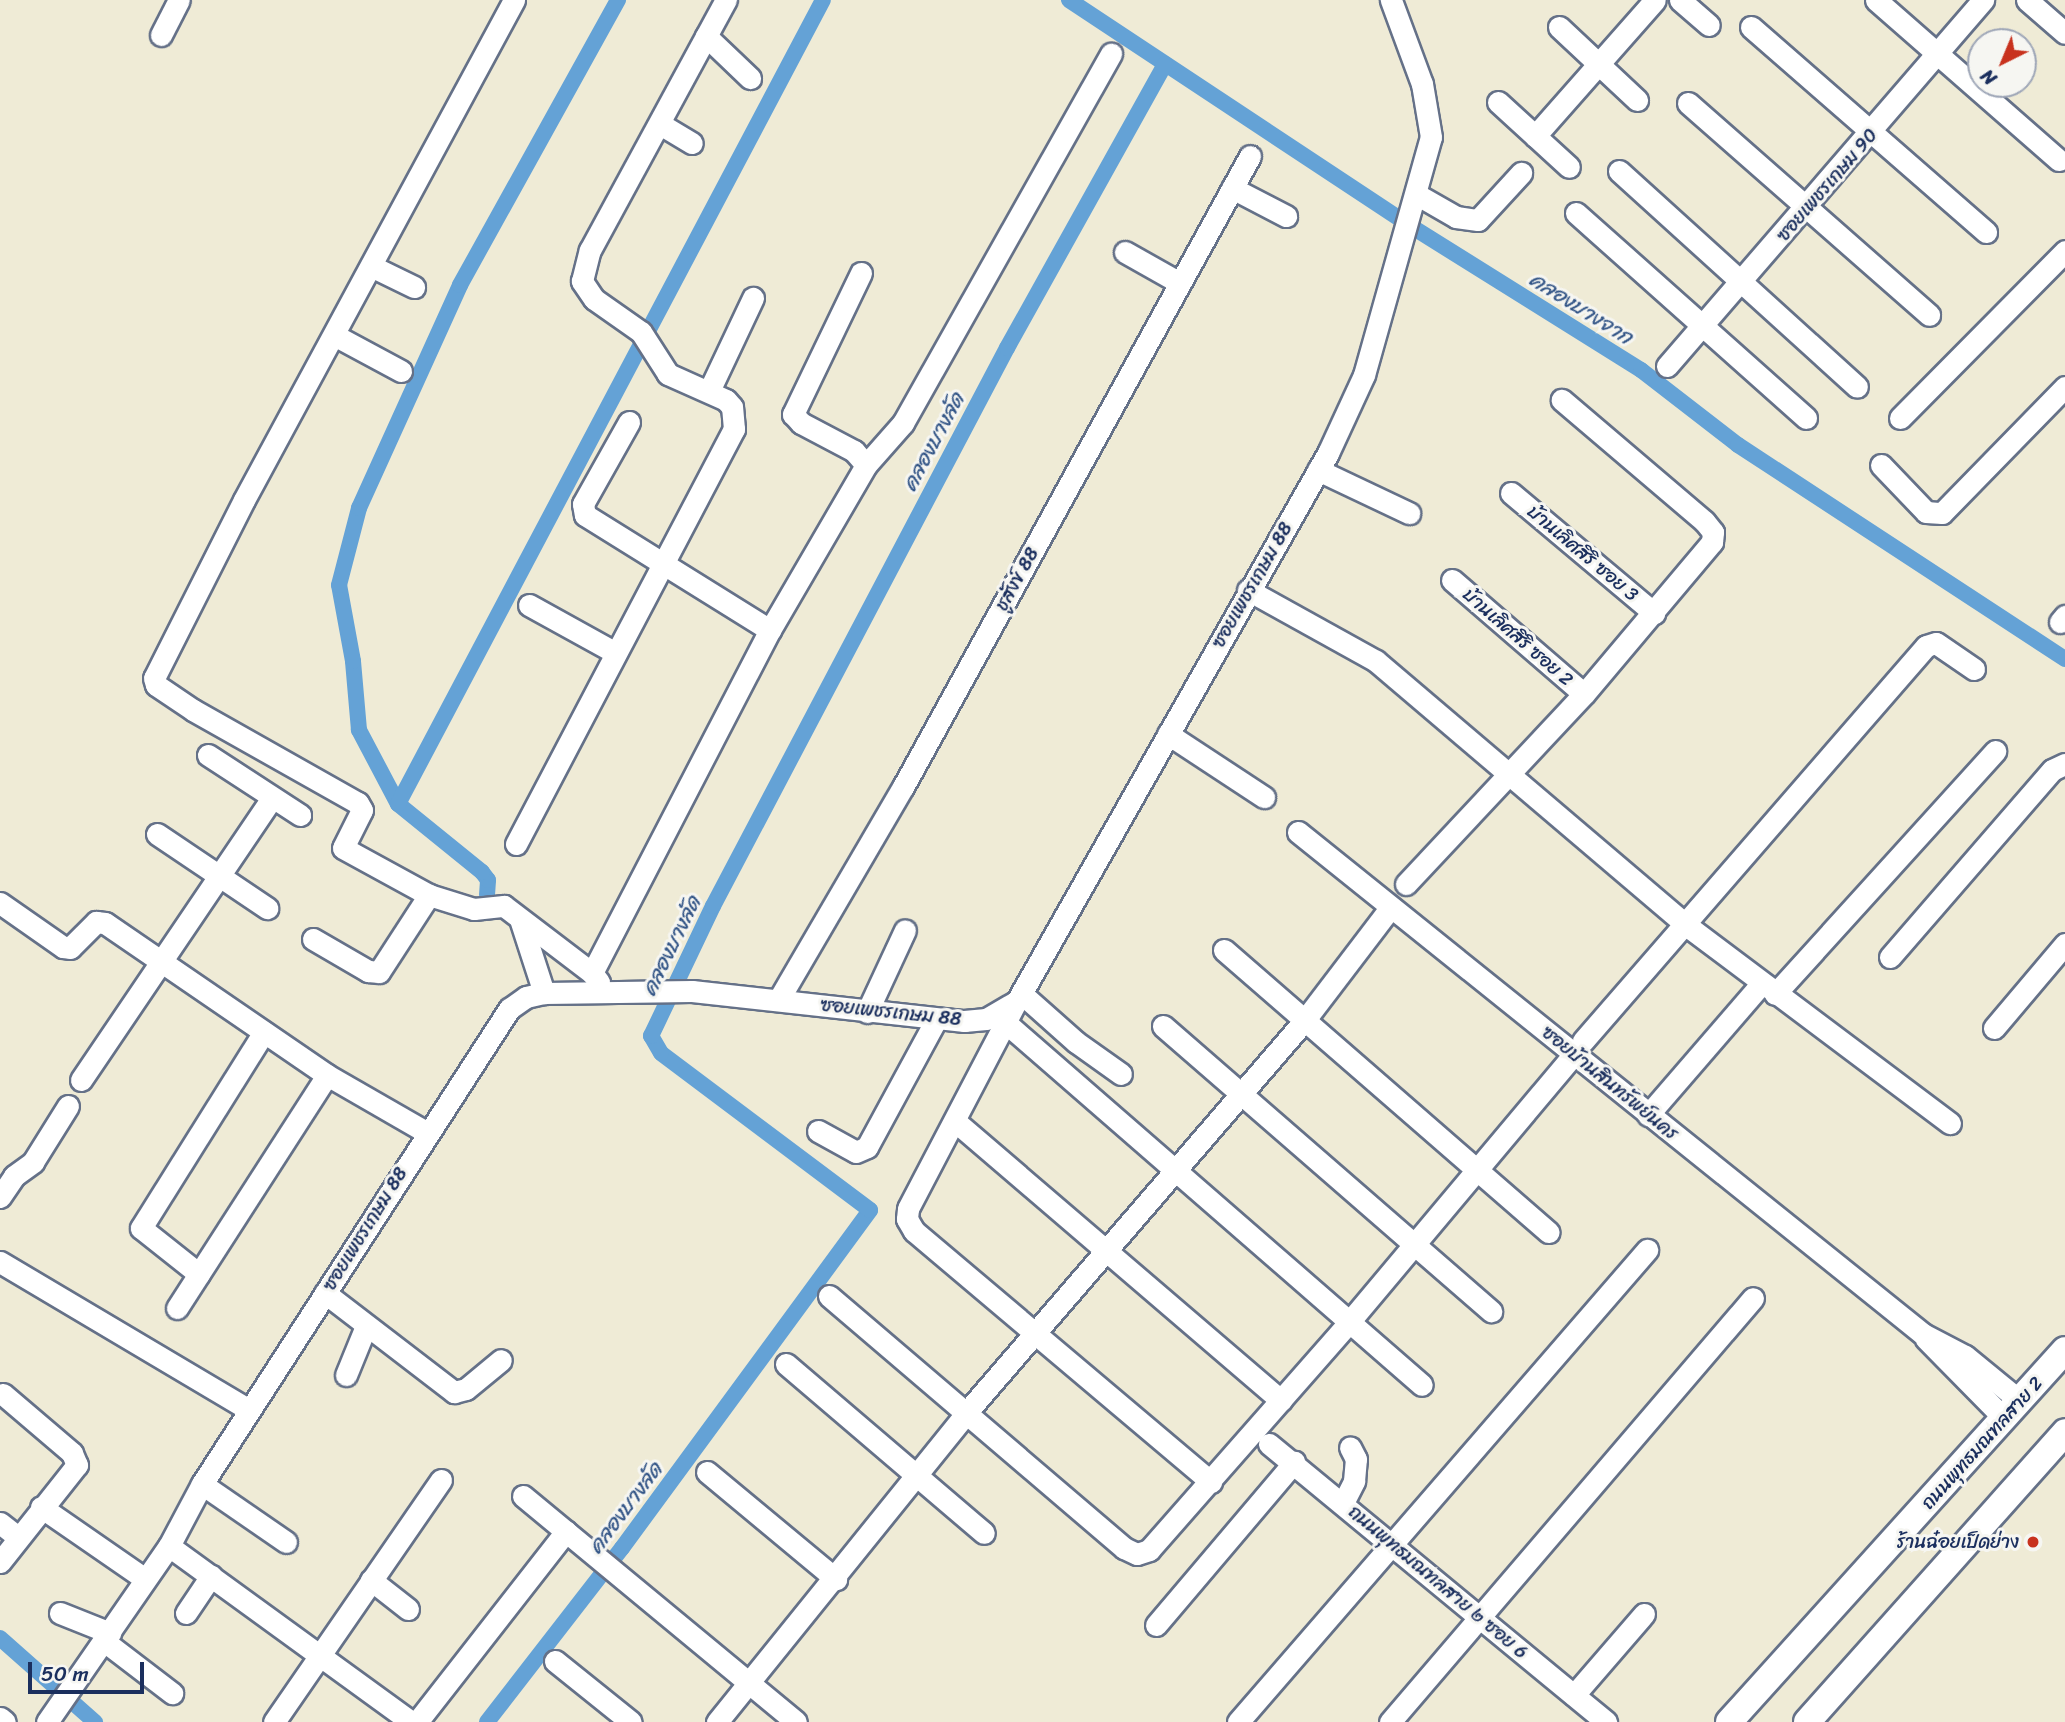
<!DOCTYPE html>
<meta charset="utf-8">
<style>
body{margin:0}
#map{position:relative;width:2065px;height:1722px;overflow:hidden;background:#efebd6;font-family:Sriracha,"Playpen Sans Thai",sans-serif}
div>[style]{position:absolute}
.canal>*{height:16px;margin:-8px;padding:0 8px;transform-origin:8px;border-radius:8px;background:#64a2d6}
.roads{filter:drop-shadow(2px 0 #657188) drop-shadow(-2px 0 #657188) drop-shadow(0 2px #657188) drop-shadow(0 -2px #657188)}
.minor>*{height:21px;margin:-10.5px;padding:0 10.5px;transform-origin:10.5px;border-radius:10.5px;background:#fff}
.major>*{height:26px;margin:-13px;padding:0 13px;transform-origin:13px;border-radius:13px;background:#fff}
.dots>*{width:19px;height:19px;translate:-50% -50%;box-sizing:border-box;border:4px solid #f6f6f2;border-radius:50%}
span{translate:-50% -50%;white-space:nowrap;text-align:center;line-height:1.15;-webkit-text-stroke:6px #f6f6f2;paint-order:stroke}
.street-label{font-size:19px;color:#1b2f5e}
.poi-label{font-size:19px;color:#1b2f5e}
.right{translate:-100% -50%;text-align:right}
.water-label{font-size:21px;color:#355788;font-style:italic}
.north{position:absolute;left:1967px;top:28px;width:70px;height:70px;box-sizing:border-box;background:#f6f6f2;border:2px solid #9ea6b7;border-radius:50%;rotate:223deg;font-size:19px;font-weight:700;line-height:28px;text-align:center;color:#1b2f5e}
.north::after{content:'';display:block;margin:auto;width:24px;height:32px;background:#c8321e;clip-path:polygon(50% 0,100% 100%,50% 72%,0 100%)}
.scale{position:absolute;left:28px;top:1662px;width:116px;height:32px;box-sizing:border-box;border:4px solid #1b2f5e;border-top:0;padding-left:9px;font-size:21px;line-height:24px;white-space:nowrap;color:#1b2f5e;-webkit-text-stroke:5px #f6f6f2;paint-order:stroke}
</style>
<div id="map">
<div class="canal">
<div style="left:1069px;top:0;width:408px;rotate:33.5deg"></div>
<div style="left:1409px;top:225px;width:274px;rotate:32deg"></div>
<div style="left:1641px;top:370px;width:123px;rotate:37.7deg"></div>
<div style="left:1738px;top:445px;width:391px;rotate:33.2deg"></div>
<div style="left:398px;top:804px;width:84px;rotate:-117.8deg"></div>
<div style="left:359px;top:730px;width:69px;rotate:-95deg"></div>
<div style="left:353px;top:661px;width:77px;rotate:-100.4deg"></div>
<div style="left:339px;top:585px;width:80px;rotate:-75.4deg"></div>
<div style="left:359px;top:508px;width:245px;rotate:-65.6deg"></div>
<div style="left:460px;top:285px;width:326px;rotate:-61deg"></div>
<div style="left:487px;top:895px;width:15px;rotate:-86deg"></div>
<div style="left:488px;top:880px;width:10px;rotate:-127deg"></div>
<div style="left:482px;top:872px;width:108px;rotate:-141deg"></div>
<div style="left:398px;top:804px;width:909px;rotate:-62.14deg"></div>
<div style="left:0;top:1638px;width:127px;rotate:41.5deg"></div>
<div style="left:487px;top:1722px;width:220px;rotate:-52.2deg"></div>
<div style="left:622px;top:1548px;width:419px;rotate:-53.7deg"></div>
<div style="left:870px;top:1210px;width:261px;rotate:-143.1deg"></div>
<div style="left:661px;top:1053px;width:20px;rotate:-120deg"></div>
<div style="left:651px;top:1036px;width:144px;rotate:-64.5deg"></div>
<div style="left:713px;top:906px;width:631px;rotate:-62.22deg"></div>
<div style="left:1007px;top:348px;width:325px;rotate:-60.9deg"></div>
</div>
<div class="roads">
<div class="minor">
<div style="left:514px;top:0;width:568px;rotate:118.37deg"></div>
<div style="left:244px;top:500px;width:199px;rotate:116.8deg"></div>
<div style="left:154px;top:678px;width:7px;rotate:74deg"></div>
<div style="left:156px;top:685px;width:45px;rotate:34deg"></div>
<div style="left:193px;top:710px;width:189px;rotate:29.4deg"></div>
<div style="left:358px;top:803px;width:8px;rotate:60deg"></div>
<div style="left:362px;top:810px;width:42px;rotate:116.6deg"></div>
<div style="left:343px;top:848px;width:98px;rotate:28.7deg"></div>
<div style="left:429px;top:895px;width:47px;rotate:17.3deg"></div>
<div style="left:474px;top:909px;width:30px;rotate:-6deg"></div>
<div style="left:504px;top:906px;width:111px;rotate:37.3deg"></div>
<div style="left:1680px;top:0;width:38px;rotate:41deg"></div>
<div style="left:1876px;top:0;width:243px;rotate:41.2deg"></div>
<div style="left:2027px;top:0;width:50px;rotate:41deg"></div>
<div style="left:1559px;top:27px;width:107px;rotate:43.1deg"></div>
<div style="left:1751px;top:27px;width:312px;rotate:41.1deg"></div>
<div style="left:161px;top:35px;width:39px;rotate:-63deg"></div>
<div style="left:706px;top:36px;width:61px;rotate:43.7deg"></div>
<div style="left:1498px;top:102px;width:96px;rotate:42.5deg"></div>
<div style="left:1688px;top:103px;width:321px;rotate:41.3deg"></div>
<div style="left:660px;top:124px;width:37px;rotate:31deg"></div>
<div style="left:1535px;top:136px;width:181px;rotate:-48.6deg"></div>
<div style="left:1619px;top:171px;width:321px;rotate:42.2deg"></div>
<div style="left:1232px;top:188px;width:61px;rotate:27.4deg"></div>
<div style="left:1416px;top:194px;width:46px;rotate:29.9deg"></div>
<div style="left:1456px;top:217px;width:22px;rotate:8deg"></div>
<div style="left:1478px;top:220px;width:64px;rotate:-47.5deg"></div>
<div style="left:1576px;top:213px;width:308px;rotate:41.7deg"></div>
<div style="left:1125px;top:252px;width:63px;rotate:29.4deg"></div>
<div style="left:371px;top:266px;width:48px;rotate:26deg"></div>
<div style="left:861px;top:273px;width:157px;rotate:115.7deg"></div>
<div style="left:793px;top:414px;width:12px;rotate:48deg"></div>
<div style="left:801px;top:423px;width:60px;rotate:27.8deg"></div>
<div style="left:854px;top:451px;width:18px;rotate:49deg"></div>
<div style="left:334px;top:335px;width:76px;rotate:28.2deg"></div>
<div style="left:1667px;top:366px;width:484px;rotate:-49.2deg"></div>
<div style="left:709px;top:391px;width:103px;rotate:-64.7deg"></div>
<div style="left:1900px;top:418px;width:235px;rotate:-45.3deg"></div>
<div style="left:629px;top:422px;width:94px;rotate:119.3deg"></div>
<div style="left:583px;top:504px;width:11px;rotate:80deg"></div>
<div style="left:585px;top:515px;width:218px;rotate:31.9deg"></div>
<div style="left:1881px;top:465px;width:65px;rotate:46.2deg"></div>
<div style="left:1926px;top:512px;width:16px;rotate:4deg"></div>
<div style="left:1942px;top:513px;width:176px;rotate:-45.7deg"></div>
<div style="left:1318px;top:470px;width:101px;rotate:25.3deg"></div>
<div style="left:1511px;top:493px;width:187px;rotate:40deg"></div>
<div style="left:1452px;top:580px;width:174px;rotate:40.8deg"></div>
<div style="left:1248px;top:590px;width:146px;rotate:29deg"></div>
<div style="left:1376px;top:661px;width:412px;rotate:40.4deg"></div>
<div style="left:1690px;top:928px;width:325px;rotate:36.9deg"></div>
<div style="left:529px;top:605px;width:99px;rotate:28.9deg"></div>
<div style="left:2060px;top:622px;width:8px;rotate:-50deg"></div>
<div style="left:1168px;top:734px;width:115px;rotate:33.3deg"></div>
<div style="left:208px;top:755px;width:110px;rotate:33.1deg"></div>
<div style="left:1298px;top:832px;width:802px;rotate:38.77deg"></div>
<div style="left:1923px;top:1334px;width:47px;rotate:27.6deg"></div>
<div style="left:1965px;top:1356px;width:71px;rotate:39.3deg"></div>
<div style="left:157px;top:834px;width:133px;rotate:33.9deg"></div>
<div style="left:516px;top:844px;width:469px;rotate:-62.3deg"></div>
<div style="left:734px;top:429px;width:22px;rotate:-95deg"></div>
<div style="left:732px;top:407px;width:9px;rotate:-131deg"></div>
<div style="left:726px;top:400px;width:64px;rotate:-155.9deg"></div>
<div style="left:668px;top:374px;width:50px;rotate:-122.7deg"></div>
<div style="left:641px;top:332px;width:57px;rotate:-144.9deg"></div>
<div style="left:594px;top:299px;width:22px;rotate:-124deg"></div>
<div style="left:582px;top:281px;width:32px;rotate:-76deg"></div>
<div style="left:590px;top:250px;width:285px;rotate:-61.5deg"></div>
<div style="left:1406px;top:884px;width:260px;rotate:-46.9deg"></div>
<div style="left:1584px;top:694px;width:199px;rotate:-49.9deg"></div>
<div style="left:1712px;top:542px;width:10px;rotate:-84deg"></div>
<div style="left:1713px;top:532px;width:14px;rotate:-129deg"></div>
<div style="left:1704px;top:521px;width:187px;rotate:-139.6deg"></div>
<div style="left:0;top:903px;width:77px;rotate:34.9deg"></div>
<div style="left:63px;top:947px;width:7px;rotate:8deg"></div>
<div style="left:70px;top:948px;width:37px;rotate:-45deg"></div>
<div style="left:96px;top:922px;width:9px;rotate:6deg"></div>
<div style="left:105px;top:923px;width:269px;rotate:34.4deg"></div>
<div style="left:327px;top:1075px;width:114px;rotate:29.9deg"></div>
<div style="left:520px;top:919px;width:78px;rotate:72deg"></div>
<div style="left:313px;top:939px;width:64px;rotate:30.2deg"></div>
<div style="left:368px;top:971px;width:11px;rotate:5deg"></div>
<div style="left:379px;top:972px;width:92px;rotate:-57deg"></div>
<div style="left:1224px;top:950px;width:430px;rotate:41deg"></div>
<div style="left:1890px;top:957px;width:247px;rotate:-49.1deg"></div>
<div style="left:2052px;top:770px;width:14px;rotate:-25deg"></div>
<div style="left:599px;top:982px;width:11px;rotate:-128deg"></div>
<div style="left:592px;top:973px;width:386px;rotate:-62.6deg"></div>
<div style="left:770px;top:630px;width:191px;rotate:-59.8deg"></div>
<div style="left:866px;top:465px;width:56px;rotate:-48.6deg"></div>
<div style="left:903px;top:423px;width:424px;rotate:-60.6deg"></div>
<div style="left:1022px;top:994px;width:72px;rotate:41.6deg"></div>
<div style="left:1076px;top:1042px;width:55px;rotate:35.4deg"></div>
<div style="left:1775px;top:994px;width:328px;rotate:-47.8deg"></div>
<div style="left:779px;top:999px;width:246px;rotate:-59.7deg"></div>
<div style="left:903px;top:787px;width:720px;rotate:-61.19deg"></div>
<div style="left:1016px;top:1002px;width:233px;rotate:117.6deg"></div>
<div style="left:908px;top:1209px;width:10px;rotate:96deg"></div>
<div style="left:907px;top:1219px;width:14px;rotate:60deg"></div>
<div style="left:914px;top:1231px;width:389px;rotate:40.2deg"></div>
<div style="left:867px;top:1012px;width:90px;rotate:-65.1deg"></div>
<div style="left:1006px;top:1023px;width:551px;rotate:41.03deg"></div>
<div style="left:1163px;top:1026px;width:435px;rotate:41deg"></div>
<div style="left:1994px;top:1028px;width:110px;rotate:-49.8deg"></div>
<div style="left:1583px;top:1041px;width:523px;rotate:-49.03deg"></div>
<div style="left:1926px;top:646px;width:10px;rotate:-17deg"></div>
<div style="left:1936px;top:643px;width:46px;rotate:34.4deg"></div>
<div style="left:81px;top:1080px;width:341px;rotate:-55.9deg"></div>
<div style="left:1648px;top:1115px;width:173px;rotate:-49.2deg"></div>
<div style="left:956px;top:1122px;width:428px;rotate:40.6deg"></div>
<div style="left:818px;top:1131px;width:43px;rotate:28.9deg"></div>
<div style="left:856px;top:1152px;width:12px;rotate:-24deg"></div>
<div style="left:867px;top:1147px;width:145px;rotate:-61.5deg"></div>
<div style="left:0;top:1197px;width:25px;rotate:-56deg"></div>
<div style="left:14px;top:1176px;width:24px;rotate:-36deg"></div>
<div style="left:33px;top:1162px;width:66px;rotate:-58deg"></div>
<div style="left:0;top:1262px;width:290px;rotate:30.7deg"></div>
<div style="left:199px;top:1274px;width:74px;rotate:-141.6deg"></div>
<div style="left:141px;top:1228px;width:231px;rotate:-57.9deg"></div>
<div style="left:325px;top:1293px;width:163px;rotate:37.5deg"></div>
<div style="left:454px;top:1392px;width:12px;rotate:-14deg"></div>
<div style="left:466px;top:1389px;width:45px;rotate:-39.6deg"></div>
<div style="left:829px;top:1296px;width:388px;rotate:40.5deg"></div>
<div style="left:1124px;top:1548px;width:14px;rotate:25deg"></div>
<div style="left:1137px;top:1554px;width:13px;rotate:-18deg"></div>
<div style="left:1149px;top:1550px;width:305px;rotate:-48.7deg"></div>
<div style="left:1350px;top:1321px;width:349px;rotate:-50deg"></div>
<div style="left:177px;top:1308px;width:277px;rotate:-57.2deg"></div>
<div style="left:1926px;top:1339px;width:110px;rotate:45.4deg"></div>
<div style="left:786px;top:1364px;width:260px;rotate:40.5deg"></div>
<div style="left:346px;top:1375px;width:53px;rotate:-67.8deg"></div>
<div style="left:1269px;top:1444px;width:437px;rotate:39.5deg"></div>
<div style="left:707px;top:1472px;width:168px;rotate:39.7deg"></div>
<div style="left:202px;top:1484px;width:102px;rotate:34.6deg"></div>
<div style="left:523px;top:1496px;width:354px;rotate:39.6deg"></div>
<div style="left:1343px;top:1503px;width:25px;rotate:-63deg"></div>
<div style="left:1354px;top:1481px;width:22px;rotate:-85deg"></div>
<div style="left:1356px;top:1459px;width:13px;rotate:-117deg"></div>
<div style="left:41px;top:1507px;width:126px;rotate:34.7deg"></div>
<div style="left:0;top:1523px;width:23px;rotate:38deg"></div>
<div style="left:169px;top:1546px;width:299px;rotate:36deg"></div>
<div style="left:0;top:1562px;width:124px;rotate:-51.6deg"></div>
<div style="left:77px;top:1465px;width:13px;rotate:-113deg"></div>
<div style="left:72px;top:1453px;width:91px;rotate:-139.5deg"></div>
<div style="left:371px;top:1580px;width:47px;rotate:38.1deg"></div>
<div style="left:60px;top:1613px;width:54px;rotate:21.8deg"></div>
<div style="left:186px;top:1613px;width:45px;rotate:-56deg"></div>
<div style="left:1156px;top:1625px;width:214px;rotate:-49.7deg"></div>
<div style="left:104px;top:1641px;width:86px;rotate:37.4deg"></div>
<div style="left:555px;top:1661px;width:97px;rotate:38.8deg"></div>
<div style="left:1574px;top:1695px;width:107px;rotate:-49.2deg"></div>
<div style="left:0;top:1718px;width:6px;rotate:39deg"></div>
<div style="left:47px;top:1722px;width:214px;rotate:-55.3deg"></div>
<div style="left:169px;top:1546px;width:70px;rotate:-62deg"></div>
<div style="left:202px;top:1484px;width:566px;rotate:-57.12deg"></div>
<div style="left:509px;top:1009px;width:21px;rotate:-35deg"></div>
<div style="left:526px;top:997px;width:18px;rotate:-13deg"></div>
<div style="left:544px;top:993px;width:148px;rotate:-0.8deg"></div>
<div style="left:692px;top:991px;width:274px;rotate:6.3deg"></div>
<div style="left:964px;top:1021px;width:22px;rotate:-5deg"></div>
<div style="left:986px;top:1019px;width:36px;rotate:-30deg"></div>
<div style="left:1017px;top:1001px;width:630px;rotate:-60.42deg"></div>
<div style="left:1328px;top:453px;width:86px;rotate:-65.2deg"></div>
<div style="left:1364px;top:375px;width:247px;rotate:-74.3deg"></div>
<div style="left:1431px;top:137px;width:54px;rotate:-99.6deg"></div>
<div style="left:1422px;top:84px;width:90px;rotate:-110.3deg"></div>
<div style="left:274px;top:1722px;width:294px;rotate:-55.4deg"></div>
<div style="left:417px;top:1722px;width:242px;rotate:-52deg"></div>
<div style="left:717px;top:1722px;width:397px;rotate:-51.1deg"></div>
<div style="left:966px;top:1413px;width:518px;rotate:-49.23deg"></div>
<div style="left:1304px;top:1021px;width:143px;rotate:-52.7deg"></div>
<div style="left:1238px;top:1722px;width:625px;rotate:-49.09deg"></div>
<div style="left:1390px;top:1722px;width:558px;rotate:-49.43deg"></div>
</div>
<div class="major">
<div style="left:1729px;top:1722px;width:501px;rotate:-47.91deg"></div>
<div style="left:1807px;top:1722px;width:388px;rotate:-48.3deg"></div>
</div>
</div>
<div class="dots">
<div style="left:2033px;top:1542px;background:#c8321e"></div>
</div>
<div class="street-label">
<span style="left:1827px;top:185px;rotate:-49deg">ซอยเพชรเกษม 90</span>
<span style="left:1583px;top:553px;rotate:40deg">บ้านเลิศสิริ ซอย 3</span>
<span style="left:1017px;top:579px;rotate:-61deg">ชูสังข์ 88</span>
<span style="left:1252px;top:585px;rotate:-60deg">ซอยเพชรเกษม 88</span>
<span style="left:1518px;top:637px;rotate:41deg">บ้านเลิศสิริ ซอย 2</span>
<span style="left:891px;top:1012px;rotate:6deg">ซอยเพชรเกษม 88</span>
<span style="left:1610px;top:1083px;rotate:39deg">ซอยบ้านสินทรัพย์นคร</span>
<span style="left:365px;top:1229px;rotate:-58deg">ซอยเพชรเกษม 88</span>
<span style="left:1982px;top:1443px;rotate:-48deg">ถนนพุทธมณฑลสาย 2</span>
<span style="left:1438px;top:1582px;rotate:40deg">ถนนพุทธมณฑลสาย ๒ ซอย 6</span>
</div>
<div class="poi-label">
<span class="right" style="left:2019px;top:1542px">ร้านฉ๋อยเป็ดย่าง</span>
</div>
<div class="water-label">
<span style="left:1581px;top:308px;rotate:32deg">คลองบางจาก</span>
<span style="left:933px;top:442px;rotate:-62deg">คลองบางลัด</span>
<span style="left:671px;top:946px;rotate:-64deg">คลองบางลัด</span>
<span style="left:625px;top:1508px;rotate:-53deg">คลองบางลัด</span>
</div>
<div class="north">N</div>
<div class="scale">50 m</div>
</div>
